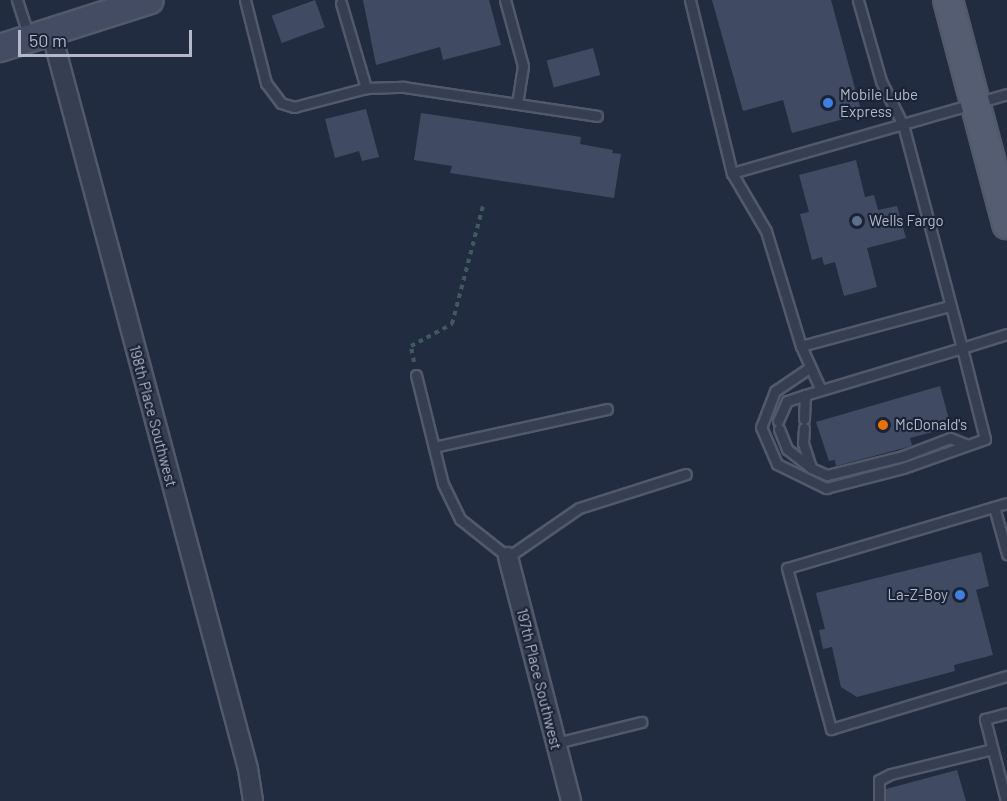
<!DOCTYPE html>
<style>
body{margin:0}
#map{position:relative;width:1007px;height:801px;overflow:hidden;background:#222c41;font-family:Barlow,sans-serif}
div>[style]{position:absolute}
.building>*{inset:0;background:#404b63;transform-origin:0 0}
.path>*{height:4px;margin-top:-2px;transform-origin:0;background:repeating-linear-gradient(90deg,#42585f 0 4.5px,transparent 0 9px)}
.roads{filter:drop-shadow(2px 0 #51596b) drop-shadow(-2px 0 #51596b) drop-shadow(0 2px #51596b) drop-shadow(0 -2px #51596b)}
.lane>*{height:9px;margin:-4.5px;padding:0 4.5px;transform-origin:4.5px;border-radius:4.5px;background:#363e51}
.street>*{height:18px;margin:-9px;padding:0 9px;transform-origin:9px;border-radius:9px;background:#363e51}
.secondary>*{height:26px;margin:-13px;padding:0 13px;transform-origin:13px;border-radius:13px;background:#444c64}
.primary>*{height:28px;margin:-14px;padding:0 14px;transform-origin:14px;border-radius:14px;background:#545d71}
.dots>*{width:16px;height:16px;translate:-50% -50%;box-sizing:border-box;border:3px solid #1b2336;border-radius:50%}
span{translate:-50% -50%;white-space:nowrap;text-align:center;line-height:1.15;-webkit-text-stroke:4.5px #1b2336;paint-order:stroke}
.poi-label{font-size:15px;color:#b3b9cb}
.left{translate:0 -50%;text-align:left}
.right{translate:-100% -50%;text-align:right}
.street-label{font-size:15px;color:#b3b9cb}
.scale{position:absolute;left:18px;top:30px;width:174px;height:27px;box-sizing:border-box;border:3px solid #b3b9cb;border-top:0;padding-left:8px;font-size:18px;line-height:21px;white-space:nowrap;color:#b3b9cb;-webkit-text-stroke:4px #1b2336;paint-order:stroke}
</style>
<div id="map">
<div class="building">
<div style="left:315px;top:0;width:29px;height:46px;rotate:70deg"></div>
<div style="clip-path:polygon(363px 0,489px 0,501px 45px,443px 60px,440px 47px,376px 65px)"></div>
<div style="clip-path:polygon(712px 0,831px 0,862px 114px,792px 133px,783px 100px,743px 111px)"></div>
<div style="left:593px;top:48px;width:28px;height:48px;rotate:75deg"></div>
<div style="clip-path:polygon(366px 109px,379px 157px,362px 161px,359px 151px,335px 158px,325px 119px)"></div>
<div style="clip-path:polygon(421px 113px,581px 137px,580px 144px,613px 150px,612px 153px,621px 154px,614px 198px,450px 173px,452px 166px,414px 160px)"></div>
<div style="clip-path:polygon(856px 160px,865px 197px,874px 195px,878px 210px,897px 206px,906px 238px,867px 248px,877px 287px,844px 296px,835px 262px,824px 265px,822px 257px,812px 260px,800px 214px,809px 212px,799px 175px)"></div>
<div style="clip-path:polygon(940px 386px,951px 427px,910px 438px,912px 445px,908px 447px,836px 466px,835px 460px,829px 461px,816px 422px)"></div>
<div style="clip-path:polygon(981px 552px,989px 586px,976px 590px,993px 655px,954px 665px,955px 671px,857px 697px,841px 687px,832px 647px,823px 649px,819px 630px,825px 629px,816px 593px)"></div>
<div style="clip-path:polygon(957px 770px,966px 801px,886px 801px,886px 789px)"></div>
</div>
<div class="path">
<div style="left:414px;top:362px;width:16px;rotate:-101deg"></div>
<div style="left:411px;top:346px;width:47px;rotate:-28.2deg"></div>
<div style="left:452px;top:324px;width:122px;rotate:-75.3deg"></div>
</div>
<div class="roads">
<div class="lane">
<div style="left:17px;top:0;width:40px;rotate:72deg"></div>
<div style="left:245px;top:0;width:86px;rotate:75.8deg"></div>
<div style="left:266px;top:83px;width:25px;rotate:53deg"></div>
<div style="left:281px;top:103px;width:14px;rotate:17deg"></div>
<div style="left:294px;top:107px;width:74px;rotate:-14.8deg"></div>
<div style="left:366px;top:88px;width:38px;rotate:-2deg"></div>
<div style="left:404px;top:87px;width:195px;rotate:8.5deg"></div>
<div style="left:505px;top:0;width:68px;rotate:74.7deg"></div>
<div style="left:523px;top:66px;width:38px;rotate:99deg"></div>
<div style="left:690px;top:0;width:178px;rotate:76.4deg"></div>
<div style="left:732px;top:173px;width:286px;rotate:-16deg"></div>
<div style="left:341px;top:3px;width:89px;rotate:73.6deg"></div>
<div style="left:732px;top:173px;width:67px;rotate:59.6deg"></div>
<div style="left:766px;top:231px;width:120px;rotate:73.1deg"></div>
<div style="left:801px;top:346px;width:46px;rotate:65.7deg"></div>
<div style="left:801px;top:346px;width:153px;rotate:-15.1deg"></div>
<div style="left:809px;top:368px;width:41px;rotate:145.9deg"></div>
<div style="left:775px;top:391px;width:39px;rotate:111deg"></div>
<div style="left:761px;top:427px;width:40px;rotate:66.6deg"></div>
<div style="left:777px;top:464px;width:55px;rotate:26.1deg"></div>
<div style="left:826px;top:488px;width:80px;rotate:-14.6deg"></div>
<div style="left:903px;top:468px;width:87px;rotate:-19.5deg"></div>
<div style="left:985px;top:439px;width:94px;rotate:-104.2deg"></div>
<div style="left:962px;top:348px;width:47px;rotate:-17.3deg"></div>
<div style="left:416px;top:375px;width:112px;rotate:76.1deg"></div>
<div style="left:443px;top:484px;width:39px;rotate:64deg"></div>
<div style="left:460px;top:519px;width:61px;rotate:38.4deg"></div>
<div style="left:508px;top:557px;width:86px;rotate:-34.6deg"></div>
<div style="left:579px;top:508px;width:112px;rotate:-17.6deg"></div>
<div style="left:804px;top:419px;width:24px;rotate:-88deg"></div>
<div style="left:805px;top:395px;width:164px;rotate:-16.7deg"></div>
<div style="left:962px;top:348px;width:231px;rotate:-104.8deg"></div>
<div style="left:903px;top:125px;width:49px;rotate:-116.6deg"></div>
<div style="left:881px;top:81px;width:84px;rotate:-105.9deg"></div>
<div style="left:778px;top:421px;width:22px;rotate:-66deg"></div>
<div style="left:787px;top:401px;width:19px;rotate:-18deg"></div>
<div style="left:804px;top:428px;width:15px;rotate:94deg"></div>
<div style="left:803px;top:443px;width:26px;rotate:72deg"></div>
<div style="left:779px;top:429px;width:22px;rotate:68deg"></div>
<div style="left:787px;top:449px;width:31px;rotate:38deg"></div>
<div style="left:811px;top:468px;width:17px;rotate:24deg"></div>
<div style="left:827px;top:475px;width:78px;rotate:-14deg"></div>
<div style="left:903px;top:456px;width:50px;rotate:-21deg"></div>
<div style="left:950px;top:438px;width:18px;rotate:22deg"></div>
<div style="left:434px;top:447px;width:177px;rotate:-12.4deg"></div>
<div style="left:1007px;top:503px;width:229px;rotate:163.5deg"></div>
<div style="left:787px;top:568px;width:167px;rotate:74.7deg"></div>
<div style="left:831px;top:729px;width:184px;rotate:-16.8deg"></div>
<div style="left:994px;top:507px;width:49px;rotate:74.5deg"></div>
<div style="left:556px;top:743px;width:88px;rotate:-13.9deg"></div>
<div style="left:879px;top:801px;width:21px;rotate:-90deg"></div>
<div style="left:879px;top:780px;width:13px;rotate:-27deg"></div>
<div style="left:891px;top:774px;width:104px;rotate:-13.9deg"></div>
<div style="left:1006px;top:801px;width:85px;rotate:-104.4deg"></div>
<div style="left:985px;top:719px;width:23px;rotate:-15deg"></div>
</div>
<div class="street">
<div style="left:51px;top:31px;width:764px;rotate:75.05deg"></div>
<div style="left:248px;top:769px;width:32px;rotate:81deg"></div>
<div style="left:508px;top:557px;width:252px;rotate:75.5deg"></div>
</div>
<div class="secondary">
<div style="left:0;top:48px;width:157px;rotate:-17.7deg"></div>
</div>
<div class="primary">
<div style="left:948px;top:0;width:232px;rotate:75.2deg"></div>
</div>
</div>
<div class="dots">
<div style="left:828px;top:103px;background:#3f7fe0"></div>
<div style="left:857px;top:221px;background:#5c6f8a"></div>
<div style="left:883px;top:425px;background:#e8710a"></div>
<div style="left:960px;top:595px;background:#3f7fe0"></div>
</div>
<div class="poi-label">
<span class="left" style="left:840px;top:103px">Mobile Lube<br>Express</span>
<span class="left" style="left:869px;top:221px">Wells Fargo</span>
<span class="left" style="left:895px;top:425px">McDonald's</span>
<span class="right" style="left:948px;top:595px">La-Z-Boy</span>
</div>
<div class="street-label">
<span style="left:153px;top:416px;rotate:75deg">198th Place Southwest</span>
<span style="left:539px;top:679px;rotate:76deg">197th Place Southwest</span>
</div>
<div class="scale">50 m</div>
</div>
